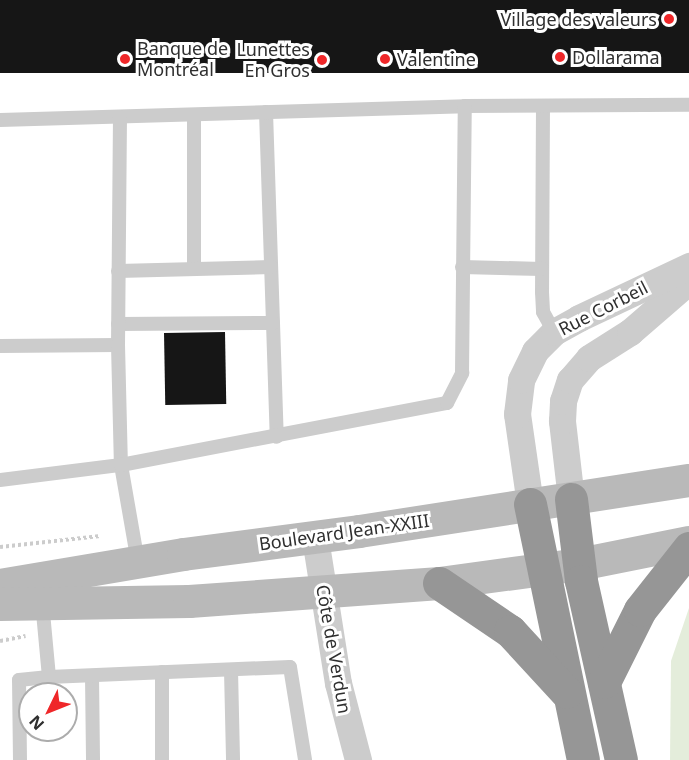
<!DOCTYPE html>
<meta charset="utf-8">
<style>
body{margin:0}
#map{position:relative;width:689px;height:760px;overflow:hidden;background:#fff;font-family:"Noto Sans",sans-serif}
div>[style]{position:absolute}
.green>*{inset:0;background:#e4eddb}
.building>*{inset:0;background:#161616;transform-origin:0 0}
.path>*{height:4px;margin-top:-2px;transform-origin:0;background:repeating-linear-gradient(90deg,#ccc 0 3px,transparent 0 6px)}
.lane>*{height:14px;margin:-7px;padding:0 7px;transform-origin:7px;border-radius:7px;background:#ccc}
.street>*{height:27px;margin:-13.5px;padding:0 13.5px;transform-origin:13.5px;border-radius:13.5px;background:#ccc}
.secondary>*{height:33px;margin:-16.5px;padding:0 16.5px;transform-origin:16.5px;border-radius:16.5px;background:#b9b9b9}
.highway>*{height:33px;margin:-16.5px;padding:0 16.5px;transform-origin:16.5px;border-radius:16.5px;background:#969696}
.dots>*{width:16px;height:16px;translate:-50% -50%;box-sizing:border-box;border:3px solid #fff;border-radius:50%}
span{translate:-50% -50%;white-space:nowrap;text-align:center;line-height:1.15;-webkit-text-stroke:6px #fff;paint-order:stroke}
.poi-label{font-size:18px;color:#2f2f2f}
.right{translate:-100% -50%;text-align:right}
.left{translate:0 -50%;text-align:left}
.street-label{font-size:18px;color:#2f2f2f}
.north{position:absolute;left:18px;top:682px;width:60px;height:60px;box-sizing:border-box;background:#fff;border:2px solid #acacac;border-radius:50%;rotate:227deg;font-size:16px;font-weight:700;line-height:24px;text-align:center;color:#2f2f2f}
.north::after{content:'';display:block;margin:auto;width:21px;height:27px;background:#ef2729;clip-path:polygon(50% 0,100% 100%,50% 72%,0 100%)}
</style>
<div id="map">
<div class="green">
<div style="clip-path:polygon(689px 608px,689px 760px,670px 760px,671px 661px)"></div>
</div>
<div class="building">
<div style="left:0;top:0;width:689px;height:73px"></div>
<div style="left:225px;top:332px;width:72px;height:61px;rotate:89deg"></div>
</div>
<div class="path">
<div style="left:0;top:547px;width:101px;rotate:-6.3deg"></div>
<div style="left:0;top:641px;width:26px;rotate:-11deg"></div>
</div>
<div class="lane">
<div style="left:543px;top:106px;width:186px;rotate:90.3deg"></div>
<div style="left:542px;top:292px;width:20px;rotate:87deg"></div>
<div style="left:543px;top:312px;width:23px;rotate:61deg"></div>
<div style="left:266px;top:112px;width:325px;rotate:88.1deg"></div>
<div style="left:0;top:120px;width:465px;rotate:-1.7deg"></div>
<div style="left:465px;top:106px;width:224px;rotate:-0.3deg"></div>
<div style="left:462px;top:267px;width:80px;rotate:1.4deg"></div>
<div style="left:194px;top:269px;width:154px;rotate:-90deg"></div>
<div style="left:118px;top:271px;width:153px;rotate:-1.5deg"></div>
<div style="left:118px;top:324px;width:155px;rotate:-0.4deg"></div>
<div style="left:118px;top:345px;width:228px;rotate:-89.5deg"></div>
<div style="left:0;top:346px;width:118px;rotate:-0.5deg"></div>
<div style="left:118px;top:345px;width:120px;rotate:88.6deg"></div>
<div style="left:121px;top:465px;width:98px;rotate:80.1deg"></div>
<div style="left:0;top:480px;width:122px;rotate:-7.1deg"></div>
<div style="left:121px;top:465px;width:332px;rotate:-10.8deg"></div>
<div style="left:447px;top:403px;width:34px;rotate:-63deg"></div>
<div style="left:462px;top:373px;width:267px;rotate:-89.4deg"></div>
<div style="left:231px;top:670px;width:90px;rotate:88.7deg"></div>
<div style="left:162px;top:672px;width:88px;rotate:90deg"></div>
<div style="left:92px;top:676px;width:84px;rotate:89.3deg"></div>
<div style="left:49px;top:677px;width:241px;rotate:-2.4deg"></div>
<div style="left:290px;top:667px;width:94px;rotate:80.8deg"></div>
<div style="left:20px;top:760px;width:80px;rotate:-90.7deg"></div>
<div style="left:19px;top:680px;width:30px;rotate:-6deg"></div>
<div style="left:49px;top:677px;width:76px;rotate:-95.3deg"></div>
</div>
<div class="street">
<div style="left:571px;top:499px;width:79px;rotate:-96.6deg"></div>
<div style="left:562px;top:421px;width:20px;rotate:-87deg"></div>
<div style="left:563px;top:401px;width:22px;rotate:-72deg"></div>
<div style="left:570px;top:380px;width:29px;rotate:-49deg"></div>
<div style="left:589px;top:358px;width:49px;rotate:-32.4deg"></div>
<div style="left:630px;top:332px;width:78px;rotate:-40.8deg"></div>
<div style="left:530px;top:504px;width:91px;rotate:-98.2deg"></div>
<div style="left:517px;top:414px;width:34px;rotate:-83deg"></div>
<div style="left:521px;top:380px;width:32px;rotate:-64deg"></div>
<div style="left:535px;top:351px;width:27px;rotate:-45deg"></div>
<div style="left:554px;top:332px;width:29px;rotate:-29deg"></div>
<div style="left:579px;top:318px;width:122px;rotate:-25.3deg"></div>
<div style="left:315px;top:538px;width:147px;rotate:81deg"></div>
<div style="left:338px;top:683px;width:80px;rotate:75.4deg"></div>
</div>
<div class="secondary">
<div style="left:0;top:585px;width:186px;rotate:-9.6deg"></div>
<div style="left:183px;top:554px;width:177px;rotate:-7.4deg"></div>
<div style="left:359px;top:531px;width:334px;rotate:-8.8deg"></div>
<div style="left:0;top:604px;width:189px;rotate:-0.9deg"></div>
<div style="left:189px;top:601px;width:251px;rotate:-4.1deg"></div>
<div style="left:439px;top:583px;width:141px;rotate:-7.7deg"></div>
<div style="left:579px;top:564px;width:112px;rotate:-11.3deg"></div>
</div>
<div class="highway">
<div style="left:571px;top:499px;width:83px;rotate:83deg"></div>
<div style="left:581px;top:581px;width:183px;rotate:77.4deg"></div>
<div style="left:530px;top:504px;width:261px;rotate:78.3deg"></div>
<div style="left:439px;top:583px;width:86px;rotate:34.1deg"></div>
<div style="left:510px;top:631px;width:83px;rotate:47.4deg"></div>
<div style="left:604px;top:682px;width:80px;rotate:-63.4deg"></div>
<div style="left:640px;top:610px;width:79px;rotate:-51.7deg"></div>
</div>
<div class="dots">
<div style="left:669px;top:19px;background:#ef2729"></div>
<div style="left:560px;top:57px;background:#ef2729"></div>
<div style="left:125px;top:59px;background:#ef2729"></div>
<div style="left:385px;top:59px;background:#ef2729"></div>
<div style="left:322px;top:60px;background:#ef2729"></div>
</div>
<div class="poi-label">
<span class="right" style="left:657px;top:19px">Village des valeurs</span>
<span class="left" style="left:137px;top:59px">Banque de<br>Montréal</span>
<span class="right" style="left:310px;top:60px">Lunettes<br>En Gros</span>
<span class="left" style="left:572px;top:57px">Dollarama</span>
<span class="left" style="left:397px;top:59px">Valentine</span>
</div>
<div class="street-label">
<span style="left:603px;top:308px;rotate:-27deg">Rue Corbeil</span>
<span style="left:344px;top:532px;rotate:-8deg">Boulevard Jean-XXIII</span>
<span style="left:334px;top:649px;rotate:80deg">Côte de Verdun</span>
</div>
<div class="north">N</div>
</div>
